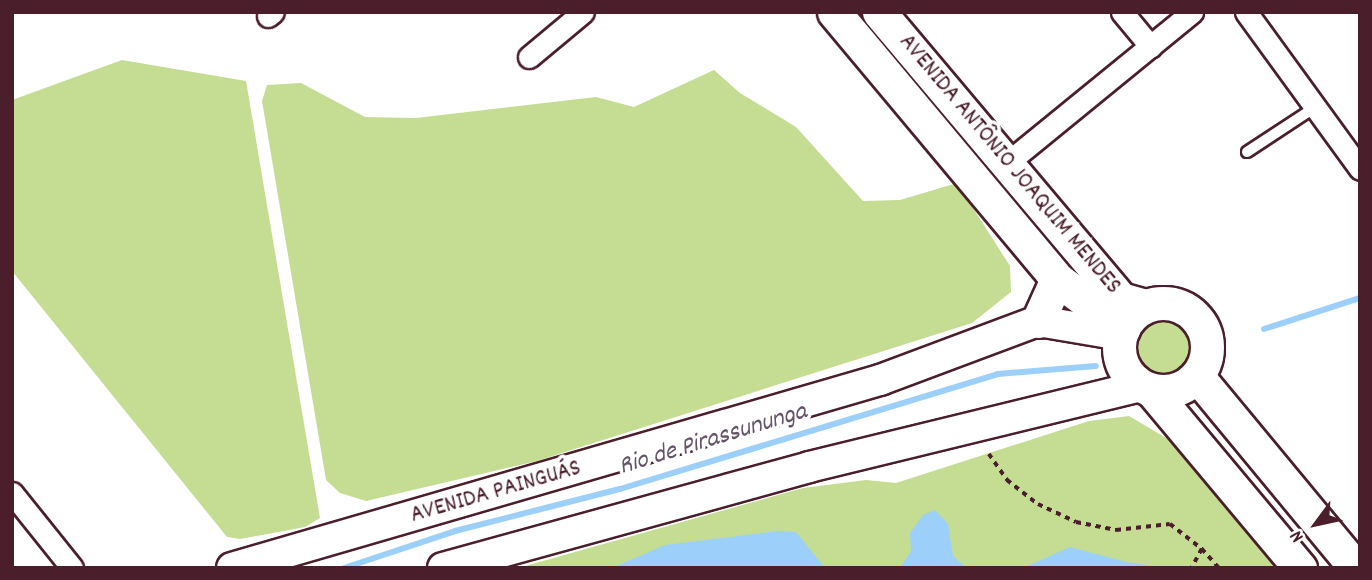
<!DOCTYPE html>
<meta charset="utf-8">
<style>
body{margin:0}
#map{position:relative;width:1372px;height:580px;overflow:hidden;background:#fff;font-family:Dekko,sans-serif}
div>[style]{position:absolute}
.green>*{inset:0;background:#c4dd93}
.round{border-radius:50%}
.water>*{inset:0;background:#9cd0fa}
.stream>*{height:6px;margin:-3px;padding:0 3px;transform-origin:3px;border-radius:3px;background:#9cd0fa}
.path>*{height:3.5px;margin-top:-1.75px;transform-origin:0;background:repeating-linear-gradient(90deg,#4a1f2b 0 5px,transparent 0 10px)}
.roads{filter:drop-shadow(2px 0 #4a1f2b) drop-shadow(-2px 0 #4a1f2b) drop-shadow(0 2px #4a1f2b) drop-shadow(0 -2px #4a1f2b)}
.lane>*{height:10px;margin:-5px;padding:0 5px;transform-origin:5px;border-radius:5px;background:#fff}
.street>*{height:21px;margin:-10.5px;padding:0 10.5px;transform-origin:10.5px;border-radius:10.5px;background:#fff}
.secondary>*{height:30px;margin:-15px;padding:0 15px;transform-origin:15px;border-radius:15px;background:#fff}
.primary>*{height:33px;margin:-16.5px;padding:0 16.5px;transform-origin:16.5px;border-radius:16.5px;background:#fff}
.primary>.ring{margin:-16.5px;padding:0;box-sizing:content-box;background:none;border:33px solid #fff;border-radius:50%}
span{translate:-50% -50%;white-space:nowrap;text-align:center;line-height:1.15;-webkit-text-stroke:7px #fff;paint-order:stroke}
.street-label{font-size:24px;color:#4a1f2b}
.water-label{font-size:26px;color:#635469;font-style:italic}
.frame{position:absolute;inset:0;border:14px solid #4a1f2b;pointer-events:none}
.north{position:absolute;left:1281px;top:489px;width:70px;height:70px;-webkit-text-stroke:5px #fff;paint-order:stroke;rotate:237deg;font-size:19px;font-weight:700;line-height:28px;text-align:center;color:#4a1f2b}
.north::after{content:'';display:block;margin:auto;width:24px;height:32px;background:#4a1f2b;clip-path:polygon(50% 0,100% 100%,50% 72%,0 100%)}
</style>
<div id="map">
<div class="green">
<div style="clip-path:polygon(122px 60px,246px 81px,320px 518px,305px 527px,240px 539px,227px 537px,12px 271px,12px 100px)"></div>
<div style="clip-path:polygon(714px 70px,740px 93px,796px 127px,863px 201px,900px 200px,957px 183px,1010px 266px,1011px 292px,972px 323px,537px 461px,366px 501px,340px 493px,326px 480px,262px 101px,267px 85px,301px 83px,365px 117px,416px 118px,596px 97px,634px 107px)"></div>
<div class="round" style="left:1133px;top:318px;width:62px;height:62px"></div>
<div style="clip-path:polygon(1129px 416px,1173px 442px,1276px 568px,518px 568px,803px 488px,866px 480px,896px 483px,1089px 421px)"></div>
</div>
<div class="water">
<div style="clip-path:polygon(935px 510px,948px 524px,953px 556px,967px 568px,900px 568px,911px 551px,910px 533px,923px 515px)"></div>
<div style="clip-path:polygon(779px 531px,796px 532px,825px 568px,612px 568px,665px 545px)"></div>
<div style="clip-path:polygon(1070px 547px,1127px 562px,1165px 568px,1023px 568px)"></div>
</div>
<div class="stream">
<div style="left:1264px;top:329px;width:101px;rotate:-17.9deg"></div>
<div style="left:344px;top:568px;width:117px;rotate:-18.4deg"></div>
<div style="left:455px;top:531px;width:170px;rotate:-14.3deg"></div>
<div style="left:620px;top:489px;width:395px;rotate:-16.9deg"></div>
<div style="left:998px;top:374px;width:98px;rotate:-4.7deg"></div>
</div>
<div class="path">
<div style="left:989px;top:454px;width:32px;rotate:55deg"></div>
<div style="left:1007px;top:480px;width:39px;rotate:38deg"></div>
<div style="left:1038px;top:504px;width:42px;rotate:25.3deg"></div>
<div style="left:1076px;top:522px;width:41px;rotate:11.3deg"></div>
<div style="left:1116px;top:530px;width:54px;rotate:-6.3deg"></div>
<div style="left:1170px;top:524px;width:41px;rotate:38deg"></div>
<div style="left:1202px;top:549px;width:21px;rotate:118deg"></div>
<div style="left:1202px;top:549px;width:25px;rotate:48deg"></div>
</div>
<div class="roads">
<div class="lane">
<div style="left:1247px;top:152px;width:84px;rotate:-33.3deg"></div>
</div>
<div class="street">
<div style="left:1122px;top:12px;width:45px;rotate:50.4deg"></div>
<div style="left:1246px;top:12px;width:194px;rotate:54deg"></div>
<div style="left:268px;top:16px;width:6px;rotate:-39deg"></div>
<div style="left:529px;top:57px;width:70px;rotate:-39.8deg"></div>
<div style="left:1007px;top:163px;width:239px;rotate:-39.2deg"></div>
<div style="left:12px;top:493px;width:96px;rotate:51.3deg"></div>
</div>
<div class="secondary">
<div style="left:232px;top:568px;width:675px;rotate:-16.18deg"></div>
<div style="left:880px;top:380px;width:169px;rotate:-20.5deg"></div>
<div style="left:1038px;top:321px;width:84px;rotate:9.6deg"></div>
<div style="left:443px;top:568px;width:380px;rotate:-15.4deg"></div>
<div style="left:809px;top:467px;width:343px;rotate:-13.7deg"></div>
</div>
<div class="primary">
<div style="left:834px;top:12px;width:348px;rotate:50.1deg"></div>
<div style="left:1057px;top:279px;width:83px;rotate:37.1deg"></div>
<div style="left:879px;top:12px;width:375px;rotate:49.9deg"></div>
<div style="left:1121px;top:299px;width:25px;rotate:16deg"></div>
<div class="ring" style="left:1119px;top:303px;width:55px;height:55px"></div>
<div style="left:1038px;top:321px;width:46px;rotate:-65.7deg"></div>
<div style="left:1197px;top:376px;width:249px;rotate:50.4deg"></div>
<div style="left:1152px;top:391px;width:231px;rotate:50.1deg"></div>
</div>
</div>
<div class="street-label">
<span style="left:1009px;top:165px;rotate:50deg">AVENIDA ANTÔNIO JOAQUIM MENDES</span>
<span style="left:496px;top:493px;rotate:-16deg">AVENIDA PAINGUÁS</span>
</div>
<div class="water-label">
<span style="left:713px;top:440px;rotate:-17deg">Rio de Pirassununga</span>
</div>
<div class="frame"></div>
<div class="north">N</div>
</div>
